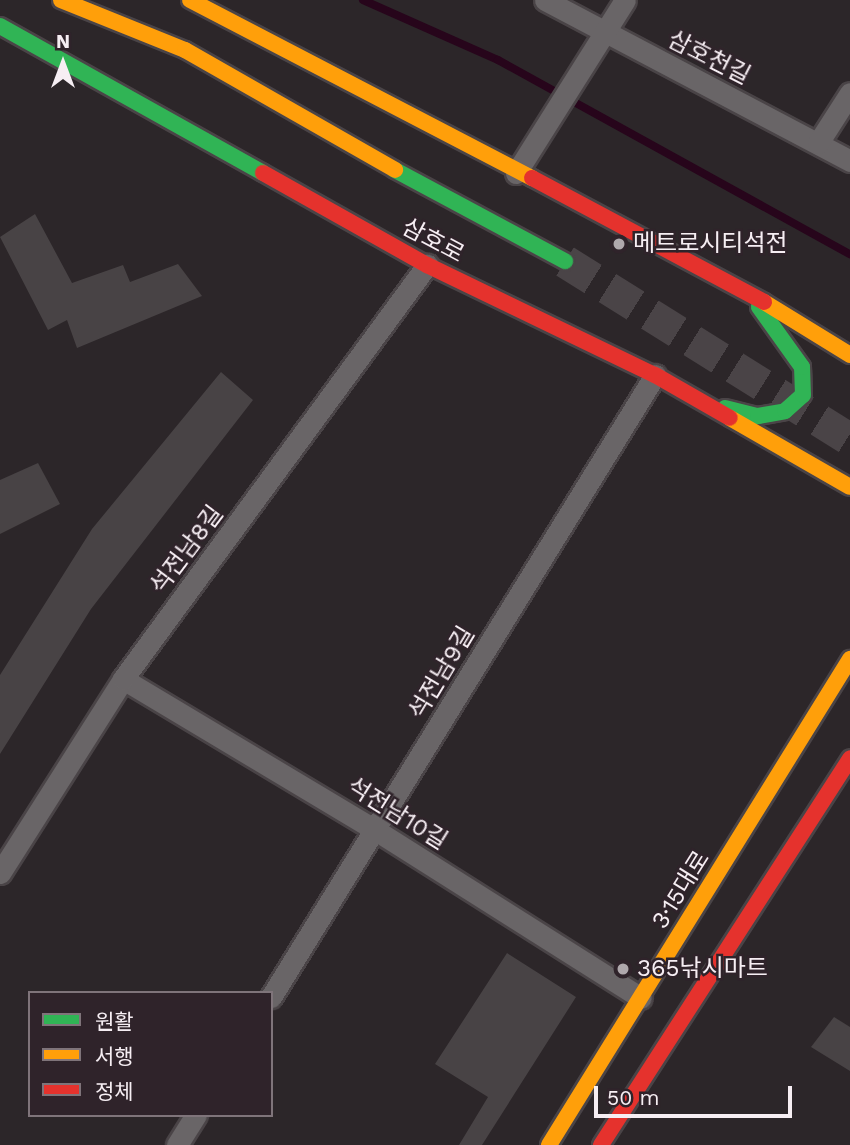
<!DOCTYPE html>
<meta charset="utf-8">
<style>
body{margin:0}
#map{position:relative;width:850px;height:1145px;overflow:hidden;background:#2c2629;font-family:"Work Sans","Noto Sans KR",sans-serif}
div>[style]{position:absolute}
.stream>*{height:8px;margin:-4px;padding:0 4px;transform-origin:4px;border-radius:4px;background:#27051b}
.building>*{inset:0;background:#484345}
.primary-tunnel>*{height:33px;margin-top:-16.5px;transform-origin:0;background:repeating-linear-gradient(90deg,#4a4447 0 33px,transparent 0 50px)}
.roads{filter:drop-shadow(2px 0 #4a4447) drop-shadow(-2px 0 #4a4447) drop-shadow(0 2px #4a4447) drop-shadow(0 -2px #4a4447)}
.street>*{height:21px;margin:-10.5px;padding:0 10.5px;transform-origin:10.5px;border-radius:10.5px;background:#696567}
.fast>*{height:16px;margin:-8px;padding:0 8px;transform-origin:8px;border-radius:8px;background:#30b455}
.slow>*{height:16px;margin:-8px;padding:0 8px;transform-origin:8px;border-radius:8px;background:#ff9f0a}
.jam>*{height:16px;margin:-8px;padding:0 8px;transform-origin:8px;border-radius:8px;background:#e5322d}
.dots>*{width:19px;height:19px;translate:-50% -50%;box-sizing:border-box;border:4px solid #2f232a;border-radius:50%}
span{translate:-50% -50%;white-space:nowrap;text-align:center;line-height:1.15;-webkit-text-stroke:5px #2f232a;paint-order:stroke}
.street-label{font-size:24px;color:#f6eef3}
.poi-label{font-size:24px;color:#f6eef3}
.left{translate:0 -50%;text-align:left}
.legend{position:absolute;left:28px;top:991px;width:245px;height:126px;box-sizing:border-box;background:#2f232a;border:2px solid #7f747a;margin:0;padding:9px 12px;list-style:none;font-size:21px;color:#f6eef3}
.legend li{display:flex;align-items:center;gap:14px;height:35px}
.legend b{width:35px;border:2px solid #7f747a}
.north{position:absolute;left:28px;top:28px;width:70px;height:70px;-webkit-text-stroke:5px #2f232a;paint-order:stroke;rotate:0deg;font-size:19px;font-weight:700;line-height:28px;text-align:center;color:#f6eef3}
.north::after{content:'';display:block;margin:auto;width:24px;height:32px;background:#f6eef3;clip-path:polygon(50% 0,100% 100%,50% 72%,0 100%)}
.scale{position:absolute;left:594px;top:1086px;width:198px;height:32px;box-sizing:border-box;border:4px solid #f6eef3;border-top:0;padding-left:9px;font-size:21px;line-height:24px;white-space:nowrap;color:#f6eef3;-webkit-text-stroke:5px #2f232a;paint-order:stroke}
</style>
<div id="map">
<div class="stream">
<div style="left:363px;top:0;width:148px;rotate:24deg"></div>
<div style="left:498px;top:60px;width:402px;rotate:28.9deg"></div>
</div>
<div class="building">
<div style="clip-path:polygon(35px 214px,72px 283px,123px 265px,130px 282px,178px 264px,202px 296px,77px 348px,67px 320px,48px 330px,0 237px)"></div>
<div style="clip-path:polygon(221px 372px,253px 400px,91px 609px,0 754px,0 675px,92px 529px)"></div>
<div style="clip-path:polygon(38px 463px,60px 504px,0 534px,0 480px)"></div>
<div style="clip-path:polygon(507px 953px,576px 997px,482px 1145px,459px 1145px,488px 1097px,435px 1064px)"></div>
<div style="clip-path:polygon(834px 1017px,850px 1027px,850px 1071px,811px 1047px)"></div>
</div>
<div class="primary-tunnel">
<div style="left:565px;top:261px;width:336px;rotate:32deg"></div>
</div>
<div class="roads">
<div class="street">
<div style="left:545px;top:0;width:345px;rotate:27.8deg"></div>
<div style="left:818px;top:143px;width:59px;rotate:-57.4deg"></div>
<div style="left:516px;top:173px;width:204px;rotate:-57.8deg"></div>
<div style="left:123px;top:679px;width:296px;rotate:30.9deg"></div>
<div style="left:377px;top:831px;width:312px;rotate:32.3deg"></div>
<div style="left:0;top:873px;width:230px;rotate:-57.6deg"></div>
<div style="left:123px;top:679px;width:514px;rotate:-53.71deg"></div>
<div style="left:271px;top:997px;width:731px;rotate:-58.31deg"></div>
<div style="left:177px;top:1145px;width:36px;rotate:-58deg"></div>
</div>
<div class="fast">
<div style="left:0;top:26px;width:301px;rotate:29.2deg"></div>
<div style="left:395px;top:170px;width:193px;rotate:28.2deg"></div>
<div style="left:725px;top:408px;width:34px;rotate:14deg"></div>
<div style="left:758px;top:416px;width:27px;rotate:-10deg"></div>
<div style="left:785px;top:411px;width:24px;rotate:-42deg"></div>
<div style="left:803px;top:395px;width:28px;rotate:-92deg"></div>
<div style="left:802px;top:367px;width:74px;rotate:-125.6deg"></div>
</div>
<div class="slow">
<div style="left:61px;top:0;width:134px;rotate:22deg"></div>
<div style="left:185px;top:50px;width:242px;rotate:29.7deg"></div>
<div style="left:190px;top:0;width:386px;rotate:27.5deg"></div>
<div style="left:764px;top:302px;width:101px;rotate:31.6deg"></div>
<div style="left:730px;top:418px;width:138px;rotate:29.9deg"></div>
<div style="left:549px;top:1145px;width:572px;rotate:-58.23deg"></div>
</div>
<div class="jam">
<div style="left:263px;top:173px;width:188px;rotate:29.3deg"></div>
<div style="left:427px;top:265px;width:253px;rotate:25.8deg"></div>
<div style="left:655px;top:375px;width:86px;rotate:29.8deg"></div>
<div style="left:532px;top:178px;width:263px;rotate:28.1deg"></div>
<div style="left:601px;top:1145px;width:460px;rotate:-57.2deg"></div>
</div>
</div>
<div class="dots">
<div style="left:619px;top:244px;background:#afa8ac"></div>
<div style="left:623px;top:969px;background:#afa8ac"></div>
</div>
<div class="street-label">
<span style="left:709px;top:58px;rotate:27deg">삼호천길</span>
<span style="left:433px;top:241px;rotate:28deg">삼호로</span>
<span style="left:187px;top:550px;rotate:-53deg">석전남8길</span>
<span style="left:442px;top:673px;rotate:-59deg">석전남9길</span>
<span style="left:397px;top:814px;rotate:32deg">석전남10길</span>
<span style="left:681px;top:890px;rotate:-58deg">3·15대로</span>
</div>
<div class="poi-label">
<span class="left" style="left:633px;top:244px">메트로시티석전</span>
<span class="left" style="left:637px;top:969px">365낚시마트</span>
</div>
<ul class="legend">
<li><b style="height:9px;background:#30b455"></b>원활</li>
<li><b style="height:9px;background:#ff9f0a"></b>서행</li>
<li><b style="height:9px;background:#e5322d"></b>정체</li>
</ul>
<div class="north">N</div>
<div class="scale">50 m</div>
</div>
